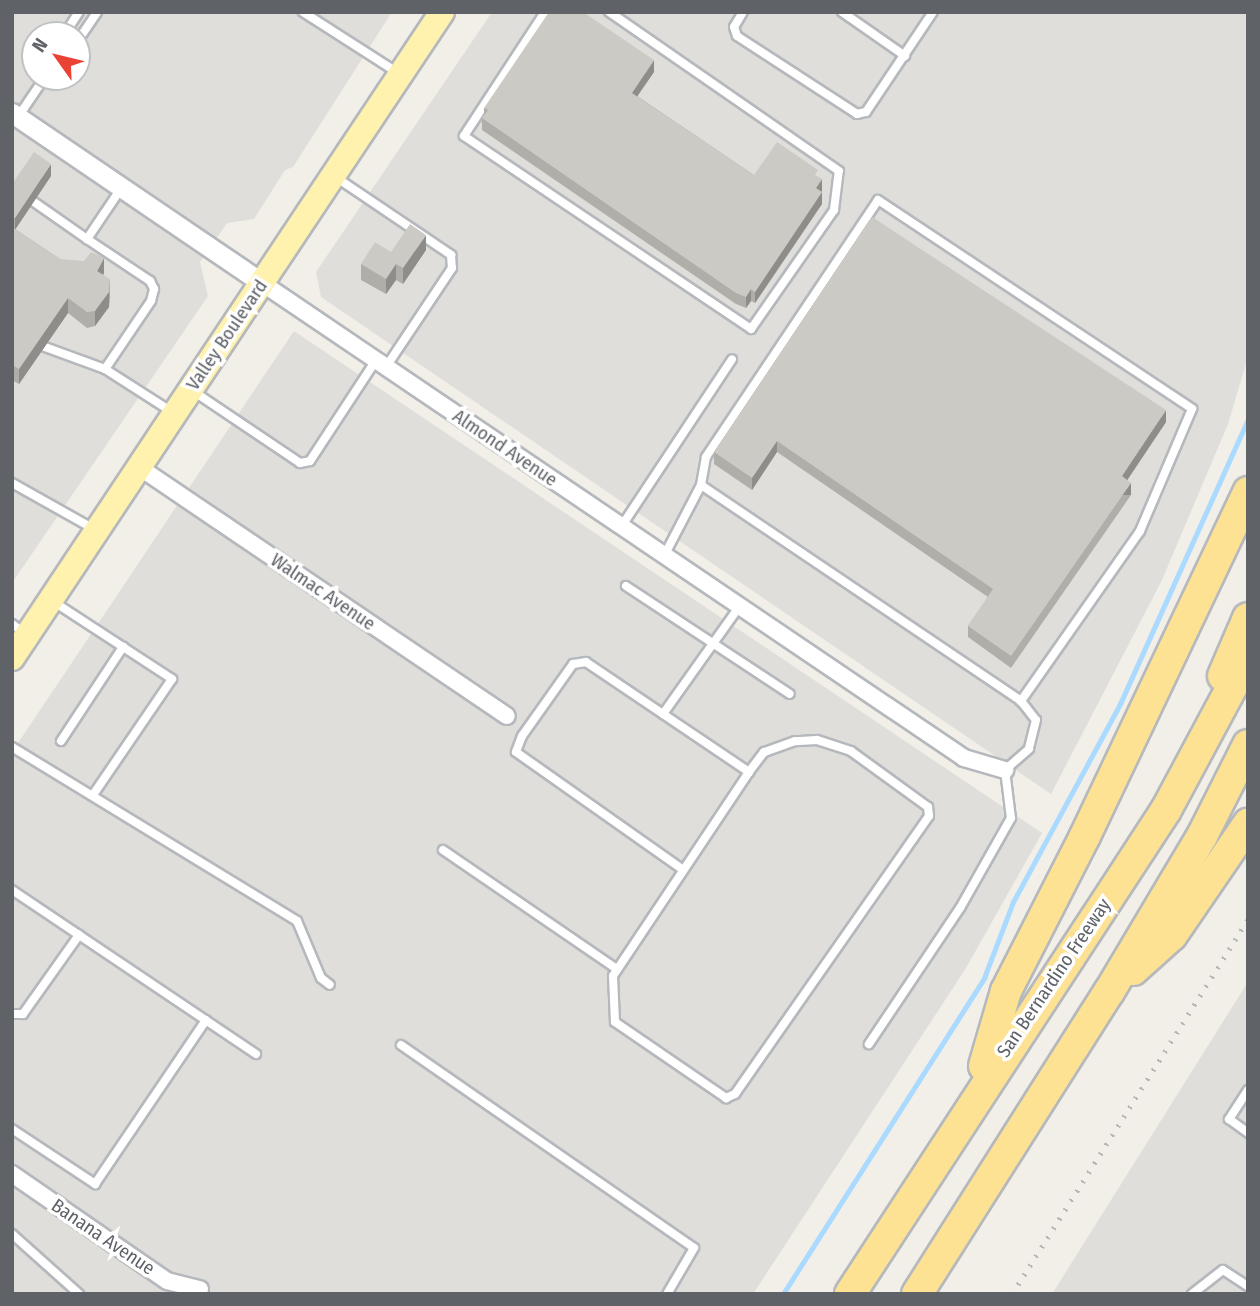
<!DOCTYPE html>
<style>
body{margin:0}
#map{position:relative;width:1260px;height:1306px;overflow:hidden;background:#f1efe8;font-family:"Fira Sans Condensed",sans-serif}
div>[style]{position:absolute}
.industrial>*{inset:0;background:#e0deda}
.stream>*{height:4.5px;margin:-2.25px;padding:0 2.25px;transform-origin:2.25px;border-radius:2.25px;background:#aadaff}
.roads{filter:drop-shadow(2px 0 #b5b8bc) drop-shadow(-2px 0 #b5b8bc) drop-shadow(0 2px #b5b8bc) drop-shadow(0 -2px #b5b8bc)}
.service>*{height:8px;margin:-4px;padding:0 4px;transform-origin:4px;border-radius:4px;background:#fff}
.minor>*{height:16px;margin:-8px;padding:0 8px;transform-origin:8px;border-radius:8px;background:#fff}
.tertiary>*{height:19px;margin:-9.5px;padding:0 9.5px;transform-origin:9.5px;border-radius:9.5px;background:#fff}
.primary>*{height:24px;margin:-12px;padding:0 12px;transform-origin:12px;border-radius:12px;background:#fff2af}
.motorway>*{height:30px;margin:-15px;padding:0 15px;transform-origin:15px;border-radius:15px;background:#fde293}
.rail>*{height:4.5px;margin-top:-2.25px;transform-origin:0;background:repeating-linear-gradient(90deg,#b6b7b8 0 2px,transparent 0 11px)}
.wall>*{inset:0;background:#afaea9}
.shaded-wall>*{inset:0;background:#8f8d8a;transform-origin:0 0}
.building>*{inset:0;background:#cccac5}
span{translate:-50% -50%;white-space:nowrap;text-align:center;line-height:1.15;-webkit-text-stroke:7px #fff;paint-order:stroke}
.street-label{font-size:19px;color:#5f6368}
.frame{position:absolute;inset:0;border:14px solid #5f6368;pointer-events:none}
.north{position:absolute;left:21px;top:21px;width:70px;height:70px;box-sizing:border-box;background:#fff;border:2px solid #bfc1c3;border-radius:50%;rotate:304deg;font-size:19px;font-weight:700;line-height:28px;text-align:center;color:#5f6368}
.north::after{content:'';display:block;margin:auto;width:24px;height:32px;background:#ea4335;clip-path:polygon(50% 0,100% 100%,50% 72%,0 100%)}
</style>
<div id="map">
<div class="industrial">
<div style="clip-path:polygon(evenodd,12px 12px,392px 12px,293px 167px,285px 170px,254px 219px,227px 223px,200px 262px,208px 296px,12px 583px,12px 12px,35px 35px,77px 35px,77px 77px,35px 77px,35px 35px)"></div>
<div style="clip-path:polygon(492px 12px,1248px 12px,1248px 357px,1228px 424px,1162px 580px,1051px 794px,321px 297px,316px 272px)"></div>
<div style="clip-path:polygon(294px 331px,1042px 833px,966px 968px,753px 1294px,12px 1294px,12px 752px)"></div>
<div style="clip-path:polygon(1248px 982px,1248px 1294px,1052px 1294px,1236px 1001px)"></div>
</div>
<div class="stream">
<div style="left:783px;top:1294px;width:375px;rotate:-57.5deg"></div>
<div style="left:984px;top:978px;width:81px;rotate:-69.1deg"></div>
<div style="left:1013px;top:902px;width:225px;rotate:-61.6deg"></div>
<div style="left:1120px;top:704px;width:312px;rotate:-65.8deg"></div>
</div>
<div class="roads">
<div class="service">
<div style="left:303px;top:12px;width:113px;rotate:32.7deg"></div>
<div style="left:545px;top:12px;width:148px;rotate:123.2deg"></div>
<div style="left:464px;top:136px;width:346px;rotate:33.9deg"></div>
<div style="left:751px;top:329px;width:145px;rotate:-55.1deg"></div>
<div style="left:834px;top:210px;width:39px;rotate:-83deg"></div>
<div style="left:839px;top:171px;width:280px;rotate:-145.3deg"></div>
<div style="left:743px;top:12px;width:17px;rotate:121deg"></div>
<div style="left:734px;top:27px;width:9px;rotate:72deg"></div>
<div style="left:737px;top:36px;width:143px;rotate:33deg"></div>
<div style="left:857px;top:114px;width:9px;rotate:-13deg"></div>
<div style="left:866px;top:112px;width:120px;rotate:-56.2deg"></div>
<div style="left:842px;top:12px;width:77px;rotate:34.9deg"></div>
<div style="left:64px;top:35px;width:27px;rotate:-57deg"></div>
<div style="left:77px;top:42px;width:36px;rotate:-56deg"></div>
<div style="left:18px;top:117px;width:48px;rotate:-56deg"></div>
<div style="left:337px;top:178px;width:138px;rotate:34deg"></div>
<div style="left:451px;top:255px;width:13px;rotate:86deg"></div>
<div style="left:452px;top:268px;width:119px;rotate:123.7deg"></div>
<div style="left:122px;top:187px;width:63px;rotate:123.9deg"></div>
<div style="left:87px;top:239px;width:76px;rotate:33.7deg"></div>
<div style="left:150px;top:281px;width:9px;rotate:63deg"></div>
<div style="left:154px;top:289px;width:12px;rotate:104deg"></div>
<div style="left:151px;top:301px;width:82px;rotate:124.1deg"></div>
<div style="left:105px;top:369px;width:80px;rotate:32.7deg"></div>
<div style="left:34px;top:202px;width:65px;rotate:34.9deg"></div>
<div style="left:45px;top:347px;width:64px;rotate:20.1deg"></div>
<div style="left:193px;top:391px;width:129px;rotate:33.9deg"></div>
<div style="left:300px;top:463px;width:10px;rotate:-11deg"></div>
<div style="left:310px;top:461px;width:121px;rotate:-56.8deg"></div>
<div style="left:12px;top:483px;width:94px;rotate:29.3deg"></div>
<div style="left:701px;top:485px;width:386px;rotate:34deg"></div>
<div style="left:1021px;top:701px;width:24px;rotate:52deg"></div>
<div style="left:1036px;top:720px;width:30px;rotate:104deg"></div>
<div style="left:1029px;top:749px;width:32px;rotate:139deg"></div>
<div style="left:1005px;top:770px;width:48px;rotate:82.9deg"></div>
<div style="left:1011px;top:818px;width:103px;rotate:119.5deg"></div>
<div style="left:960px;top:908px;width:164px;rotate:123.8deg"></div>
<div style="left:621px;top:527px;width:201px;rotate:-56.5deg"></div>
<div style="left:664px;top:556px;width:80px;rotate:-62.5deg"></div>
<div style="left:701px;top:485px;width:28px;rotate:-80deg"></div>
<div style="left:706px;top:457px;width:309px;rotate:-56.2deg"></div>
<div style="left:878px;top:200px;width:377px;rotate:33.6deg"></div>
<div style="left:1192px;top:409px;width:133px;rotate:113.1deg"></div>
<div style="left:1140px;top:531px;width:208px;rotate:125deg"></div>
<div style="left:626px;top:586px;width:196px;rotate:33.4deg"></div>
<div style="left:54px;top:602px;width:141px;rotate:33.1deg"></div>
<div style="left:172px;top:679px;width:140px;rotate:124.3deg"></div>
<div style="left:739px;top:607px;width:131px;rotate:125.4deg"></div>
<div style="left:663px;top:714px;width:104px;rotate:34deg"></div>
<div style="left:749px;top:772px;width:245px;rotate:123.7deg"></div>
<div style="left:613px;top:976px;width:46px;rotate:87.5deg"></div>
<div style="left:615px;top:1022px;width:135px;rotate:34.4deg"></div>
<div style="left:726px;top:1098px;width:10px;rotate:-24deg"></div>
<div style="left:735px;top:1094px;width:339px;rotate:-55.1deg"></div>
<div style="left:929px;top:816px;width:9px;rotate:-96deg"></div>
<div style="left:928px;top:807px;width:95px;rotate:-144deg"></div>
<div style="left:851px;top:751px;width:36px;rotate:-162deg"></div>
<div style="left:817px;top:740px;width:22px;rotate:177deg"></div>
<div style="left:795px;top:741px;width:33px;rotate:160deg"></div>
<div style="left:764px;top:752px;width:25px;rotate:127deg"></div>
<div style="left:12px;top:624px;width:16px;rotate:35deg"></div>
<div style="left:663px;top:714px;width:93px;rotate:-146deg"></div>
<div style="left:586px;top:662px;width:13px;rotate:171deg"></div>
<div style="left:573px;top:664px;width:88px;rotate:125.3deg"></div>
<div style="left:522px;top:736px;width:17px;rotate:111deg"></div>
<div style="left:516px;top:752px;width:204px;rotate:35.2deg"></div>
<div style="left:61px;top:741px;width:113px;rotate:-56.6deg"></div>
<div style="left:12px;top:747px;width:334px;rotate:31.4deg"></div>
<div style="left:297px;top:921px;width:62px;rotate:67.2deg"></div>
<div style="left:321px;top:978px;width:11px;rotate:38deg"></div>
<div style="left:443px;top:850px;width:211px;rotate:34.4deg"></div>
<div style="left:12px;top:890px;width:294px;rotate:33.9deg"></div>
<div style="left:12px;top:1014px;width:11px"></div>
<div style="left:23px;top:1014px;width:97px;rotate:-54.7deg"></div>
<div style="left:401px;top:1045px;width:356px;rotate:34.7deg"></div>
<div style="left:694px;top:1248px;width:53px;rotate:120.4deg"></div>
<div style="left:1248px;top:1090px;width:35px;rotate:123deg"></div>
<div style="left:1229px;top:1119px;width:24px;rotate:36deg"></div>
<div style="left:12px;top:1129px;width:100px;rotate:33.5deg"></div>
<div style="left:95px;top:1184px;width:198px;rotate:-55.9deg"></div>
<div style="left:12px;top:1234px;width:90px;rotate:41.8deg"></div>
<div style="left:1192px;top:1294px;width:39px;rotate:-38deg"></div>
<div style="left:1223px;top:1270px;width:30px;rotate:33deg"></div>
</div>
<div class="minor">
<div style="left:262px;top:283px;width:848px;rotate:34.08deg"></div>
<div style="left:964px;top:758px;width:43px;rotate:16.3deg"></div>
<div style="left:139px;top:467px;width:444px;rotate:34.1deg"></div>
<div style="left:12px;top:1174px;width:188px;rotate:34.6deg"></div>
<div style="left:167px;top:1281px;width:34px;rotate:14deg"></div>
</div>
<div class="tertiary">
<div style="left:12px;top:113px;width:302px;rotate:34.2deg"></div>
</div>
<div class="primary">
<div style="left:12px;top:658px;width:776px;rotate:-56.35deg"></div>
</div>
<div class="motorway">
<div style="left:1223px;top:676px;width:63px;rotate:-66.7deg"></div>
<div style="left:1133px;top:970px;width:52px;rotate:-41.9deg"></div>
<div style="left:1172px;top:935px;width:135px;rotate:-55.6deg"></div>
<div style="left:984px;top:1066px;width:78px;rotate:-73.7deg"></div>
<div style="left:1006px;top:991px;width:174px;rotate:-63deg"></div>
<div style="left:1085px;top:836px;width:381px;rotate:-64.6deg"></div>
<div style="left:850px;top:1294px;width:578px;rotate:-56.86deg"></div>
<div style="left:1166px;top:810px;width:174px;rotate:-61.8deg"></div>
<div style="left:917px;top:1294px;width:358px;rotate:-57.6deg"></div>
<div style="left:1109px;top:992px;width:182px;rotate:-59.2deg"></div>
<div style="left:1202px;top:836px;width:102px;rotate:-63.2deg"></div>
</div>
</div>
<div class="rail">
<div style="left:1012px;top:1294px;width:443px;rotate:-57.8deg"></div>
</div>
<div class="wall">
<div style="clip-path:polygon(654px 72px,637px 96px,754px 175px,818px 177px,822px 191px,822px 204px,755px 303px,751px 301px,746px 308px,736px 304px,482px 130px,482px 118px,484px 115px,484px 108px)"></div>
<div style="clip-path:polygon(51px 176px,15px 229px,60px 259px,104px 273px,103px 275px,110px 295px,109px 307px,95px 326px,87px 328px,68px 313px,19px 384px,12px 380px,12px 184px)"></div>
<div style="clip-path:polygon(872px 217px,1166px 422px,1127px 480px,1131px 495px,1011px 668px,968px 637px,968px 626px,988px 597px,777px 452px,752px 490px,714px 464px,714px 452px)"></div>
<div style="clip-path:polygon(426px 250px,403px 284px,396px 280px,386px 294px,361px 280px,361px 264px,391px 252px)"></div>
</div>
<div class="shaded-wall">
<div style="clip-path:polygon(654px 60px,654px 72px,632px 104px,632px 93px)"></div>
<div style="clip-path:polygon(51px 164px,51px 176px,15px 230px,15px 218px)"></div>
<div style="clip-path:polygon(822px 179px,822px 191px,816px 200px,816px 188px)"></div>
<div style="clip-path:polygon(822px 192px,822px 204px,755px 303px,755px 292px)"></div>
<div style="clip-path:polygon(426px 235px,426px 250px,403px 284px,403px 268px)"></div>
<div style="clip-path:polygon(104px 258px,104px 273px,97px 286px,97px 271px)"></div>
<div style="clip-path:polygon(396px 264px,396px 280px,386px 294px,386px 279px)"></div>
<div style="clip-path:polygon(110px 279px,109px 307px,95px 326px,95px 311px)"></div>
<div style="clip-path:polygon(751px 289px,751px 301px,746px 308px,746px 297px)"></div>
<div style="clip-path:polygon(68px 298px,68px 313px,19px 384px,19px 369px)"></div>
<div style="clip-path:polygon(1166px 410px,1166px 422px,1122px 488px,1122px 476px)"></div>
<div style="clip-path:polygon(777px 441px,777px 452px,752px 490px,752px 478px)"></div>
<div style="left:1131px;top:483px;width:12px;height:211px;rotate:90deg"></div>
</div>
<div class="building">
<div style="clip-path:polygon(549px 12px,583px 12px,654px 60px,632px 93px,754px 175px,777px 142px,818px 170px,815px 175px,822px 179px,816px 188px,822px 192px,755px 292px,751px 289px,746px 297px,736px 293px,482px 118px,488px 110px,484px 108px)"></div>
<div style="clip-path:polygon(34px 152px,51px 164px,15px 218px,12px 217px,12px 184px)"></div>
<div style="clip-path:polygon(872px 217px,1166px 410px,1122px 476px,1131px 483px,1011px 656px,968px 626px,993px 589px,777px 441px,752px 478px,714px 452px)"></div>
<div style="clip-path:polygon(410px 224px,426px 235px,403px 268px,396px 264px,386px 279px,361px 264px,375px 242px,391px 252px)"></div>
<div style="clip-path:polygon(12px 227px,60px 259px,84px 261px,91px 252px,104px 258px,97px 271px,110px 279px,109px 292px,95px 311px,87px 312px,68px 298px,19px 369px,12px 365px)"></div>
</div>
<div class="street-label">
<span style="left:227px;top:335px;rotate:-56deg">Valley Boulevard</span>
<span style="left:505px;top:448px;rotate:34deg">Almond Avenue</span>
<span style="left:323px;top:592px;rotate:34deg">Walmac Avenue</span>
<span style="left:1054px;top:978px;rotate:-56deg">San Bernardino Freeway</span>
<span style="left:103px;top:1237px;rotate:34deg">Banana Avenue</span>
</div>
<div class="frame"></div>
<div class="north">N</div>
</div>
